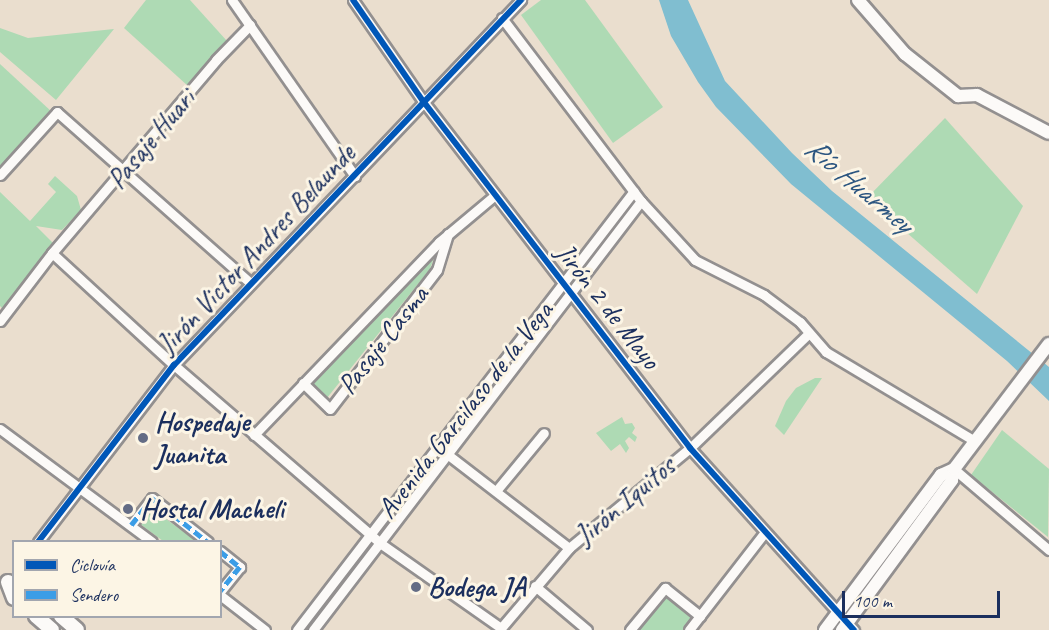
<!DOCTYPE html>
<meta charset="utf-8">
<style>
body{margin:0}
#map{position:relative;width:1049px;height:630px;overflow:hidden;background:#eadece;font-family:Caveat,sans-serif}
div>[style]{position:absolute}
.green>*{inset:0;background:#aedab4}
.water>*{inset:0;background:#80bed0}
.roads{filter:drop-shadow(2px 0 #939090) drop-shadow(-2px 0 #939090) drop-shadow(0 2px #939090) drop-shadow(0 -2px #939090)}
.street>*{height:9px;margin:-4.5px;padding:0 4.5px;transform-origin:4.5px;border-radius:4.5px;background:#fcfaf8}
.secondary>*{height:12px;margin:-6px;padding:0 6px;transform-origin:6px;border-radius:6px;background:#fcfaf8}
.primary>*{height:14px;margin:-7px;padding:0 7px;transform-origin:7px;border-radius:7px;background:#fcfaf8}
.quiet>*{height:4.5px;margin-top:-2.25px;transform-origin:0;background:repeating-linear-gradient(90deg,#3b9de6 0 9px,transparent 0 13.5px)}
.cycleway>*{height:6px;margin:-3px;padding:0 3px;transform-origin:3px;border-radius:3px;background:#0057b8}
.dots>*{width:16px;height:16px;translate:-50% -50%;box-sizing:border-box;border:3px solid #fcf5e5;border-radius:50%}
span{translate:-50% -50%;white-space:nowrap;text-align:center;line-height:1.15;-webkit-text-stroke:6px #fcf5e5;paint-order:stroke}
.street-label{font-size:28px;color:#1b2f5e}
.poi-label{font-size:28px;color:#1b2f5e;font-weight:700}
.left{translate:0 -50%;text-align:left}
.water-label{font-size:30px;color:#2c5680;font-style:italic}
.legend{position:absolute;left:12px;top:540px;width:210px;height:78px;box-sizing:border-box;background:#fcf5e5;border:2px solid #a2a6af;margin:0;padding:8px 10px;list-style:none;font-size:18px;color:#1b2f5e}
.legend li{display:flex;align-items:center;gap:12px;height:30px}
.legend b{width:30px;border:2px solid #a2a6af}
.scale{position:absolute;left:842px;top:591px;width:158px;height:27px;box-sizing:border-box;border:3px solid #1b2f5e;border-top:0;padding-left:8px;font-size:18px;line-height:21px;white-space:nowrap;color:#1b2f5e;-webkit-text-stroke:4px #fcf5e5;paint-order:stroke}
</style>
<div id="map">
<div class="green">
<div style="clip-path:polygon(146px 0,190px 0,227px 41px,188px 86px,124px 28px)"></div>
<div style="clip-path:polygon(541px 0,585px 0,663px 107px,613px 143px,521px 15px)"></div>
<div style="clip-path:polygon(0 28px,28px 38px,114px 29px,56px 100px,0 52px)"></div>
<div style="clip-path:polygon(0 64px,52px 112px,0 168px)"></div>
<div style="clip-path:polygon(945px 118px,1023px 206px,977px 294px,867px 198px)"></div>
<div style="clip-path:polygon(55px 176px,77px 196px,81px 210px,62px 230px,36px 226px,54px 244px,5px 311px,0 306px,0 192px,30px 221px,56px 192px,48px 184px)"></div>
<div style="clip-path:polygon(435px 255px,430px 269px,327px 398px,313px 384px)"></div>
<div style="clip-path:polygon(815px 378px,822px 378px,784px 435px,775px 426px,786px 401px,796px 388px)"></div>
<div style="clip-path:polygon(622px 417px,625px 424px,632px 423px,635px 428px,632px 433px,637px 437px,635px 442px,629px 437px,625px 441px,629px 448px,626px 453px,620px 444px,611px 451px,596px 433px)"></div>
<div style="clip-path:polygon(1002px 430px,1049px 469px,1048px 537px,971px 475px)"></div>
<div style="clip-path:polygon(151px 508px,196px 541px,163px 541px,140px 524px)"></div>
<div style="clip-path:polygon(664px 595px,692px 618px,684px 630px,637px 630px)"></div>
</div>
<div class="water">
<div style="clip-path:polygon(659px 0,688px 0,725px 81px,792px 153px,832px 191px,1049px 367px,1049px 401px,1007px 361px,791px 184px,716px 107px,698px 82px,671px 36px)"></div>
</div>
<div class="roads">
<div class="street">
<div style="left:232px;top:0;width:215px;rotate:55.1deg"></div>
<div style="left:353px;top:0;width:123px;rotate:55.3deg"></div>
<div style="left:423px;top:101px;width:438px;rotate:52.4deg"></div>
<div style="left:690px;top:448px;width:245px;rotate:48deg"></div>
<div style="left:502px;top:18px;width:230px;rotate:52.8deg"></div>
<div style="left:641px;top:201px;width:80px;rotate:47.5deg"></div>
<div style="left:695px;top:260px;width:77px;rotate:26.9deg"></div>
<div style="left:764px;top:295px;width:45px;rotate:36.9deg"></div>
<div style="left:800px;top:322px;width:40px;rotate:49deg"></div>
<div style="left:826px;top:352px;width:174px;rotate:30.9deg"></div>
<div style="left:0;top:175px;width:85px;rotate:-47.9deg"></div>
<div style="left:57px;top:112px;width:258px;rotate:41.5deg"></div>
<div style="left:52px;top:253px;width:166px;rotate:42.6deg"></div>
<div style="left:174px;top:365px;width:272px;rotate:40.8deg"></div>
<div style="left:380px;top:543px;width:148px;rotate:35.1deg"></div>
<div style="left:0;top:321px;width:86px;rotate:-52.6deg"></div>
<div style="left:52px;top:253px;width:253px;rotate:-49.6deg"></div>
<div style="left:216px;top:60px;width:49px;rotate:-45.8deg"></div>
<div style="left:303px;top:383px;width:37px;rotate:44deg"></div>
<div style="left:330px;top:409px;width:175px;rotate:-52.4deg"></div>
<div style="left:437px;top:270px;width:38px;rotate:-73deg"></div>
<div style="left:0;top:429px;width:189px;rotate:36.6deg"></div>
<div style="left:254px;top:435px;width:267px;rotate:-46.2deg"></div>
<div style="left:439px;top:242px;width:73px;rotate:-40deg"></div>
<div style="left:447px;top:454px;width:154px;rotate:37.6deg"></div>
<div style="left:954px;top:469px;width:125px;rotate:40.5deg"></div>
<div style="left:496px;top:491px;width:75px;rotate:-50.4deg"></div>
<div style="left:131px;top:525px;width:34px;rotate:-52deg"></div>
<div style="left:152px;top:498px;width:71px;rotate:38.2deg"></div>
<div style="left:38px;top:542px;width:223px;rotate:-52.5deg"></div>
<div style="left:174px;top:365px;width:504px;rotate:-46.45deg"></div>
<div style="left:220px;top:551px;width:26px;rotate:39deg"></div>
<div style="left:240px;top:567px;width:32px;rotate:129deg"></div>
<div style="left:535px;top:586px;width:68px;rotate:40.2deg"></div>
<div style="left:220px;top:595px;width:57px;rotate:37.9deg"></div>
<div style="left:501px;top:628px;width:105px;rotate:-49.6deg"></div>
<div style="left:569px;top:548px;width:157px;rotate:-39.6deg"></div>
<div style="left:690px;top:448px;width:165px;rotate:-44deg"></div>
<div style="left:297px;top:630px;width:553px;rotate:-52.49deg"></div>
<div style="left:313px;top:630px;width:540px;rotate:-52.6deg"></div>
<div style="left:630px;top:630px;width:55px;rotate:-50.2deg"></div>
<div style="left:665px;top:588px;width:45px;rotate:38.7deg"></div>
<div style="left:689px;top:630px;width:124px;rotate:-52.2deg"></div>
</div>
<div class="secondary">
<div style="left:858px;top:0;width:72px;rotate:49deg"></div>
<div style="left:905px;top:54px;width:68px;rotate:38.4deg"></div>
<div style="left:958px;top:96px;width:19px;rotate:-3deg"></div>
<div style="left:977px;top:95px;width:81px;rotate:27.8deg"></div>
<div style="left:825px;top:630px;width:194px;rotate:-53.2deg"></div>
<div style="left:941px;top:475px;width:14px;rotate:-25deg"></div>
<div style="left:842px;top:630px;width:186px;rotate:-53.7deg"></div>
<div style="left:952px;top:480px;width:11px;rotate:-80deg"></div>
<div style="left:954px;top:469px;width:157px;rotate:-52.8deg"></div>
</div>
<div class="primary">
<div style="left:8px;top:582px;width:17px;rotate:69deg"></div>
<div style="left:36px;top:616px;width:21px;rotate:41deg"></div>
<div style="left:61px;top:616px;width:21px;rotate:41deg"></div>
</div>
</div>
<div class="quiet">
<div style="left:131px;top:525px;width:34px;rotate:-52deg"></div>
<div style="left:152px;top:498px;width:71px;rotate:38.2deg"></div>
<div style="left:220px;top:551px;width:26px;rotate:39deg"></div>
<div style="left:240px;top:567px;width:32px;rotate:129deg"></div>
</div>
<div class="cycleway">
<div style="left:353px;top:0;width:123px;rotate:55.3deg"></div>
<div style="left:423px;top:101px;width:438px;rotate:52.4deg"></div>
<div style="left:690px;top:448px;width:245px;rotate:48deg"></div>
<div style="left:38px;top:542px;width:223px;rotate:-52.5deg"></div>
<div style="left:174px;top:365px;width:504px;rotate:-46.45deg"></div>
</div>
<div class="dots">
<div style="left:143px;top:438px;background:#636c85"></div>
<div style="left:128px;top:509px;background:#636c85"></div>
<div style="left:416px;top:587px;background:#636c85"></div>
</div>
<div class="street-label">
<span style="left:151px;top:139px;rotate:-50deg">Pasaje Huari</span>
<span style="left:256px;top:249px;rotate:-47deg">Jirón Victor Andres Belaunde</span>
<span style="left:608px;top:306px;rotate:52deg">Jirón 2 de Mayo</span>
<span style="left:383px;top:340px;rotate:-52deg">Pasaje Casma</span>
<span style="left:465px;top:410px;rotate:-52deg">Avenida Garcilaso de la Vega</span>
<span style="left:625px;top:501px;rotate:-40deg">Jirón Iquitos</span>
</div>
<div class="poi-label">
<span class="left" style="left:155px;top:438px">Hospedaje<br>Juanita</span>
<span class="left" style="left:140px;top:509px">Hostal Macheli</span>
<span class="left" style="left:428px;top:587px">Bodega JA</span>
</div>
<div class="water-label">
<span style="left:859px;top:185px;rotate:40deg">Río Huarmey</span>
</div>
<ul class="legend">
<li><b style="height:8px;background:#0057b8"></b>Ciclovía</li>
<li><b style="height:8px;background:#3b9de6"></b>Sendero</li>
</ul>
<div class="scale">100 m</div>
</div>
